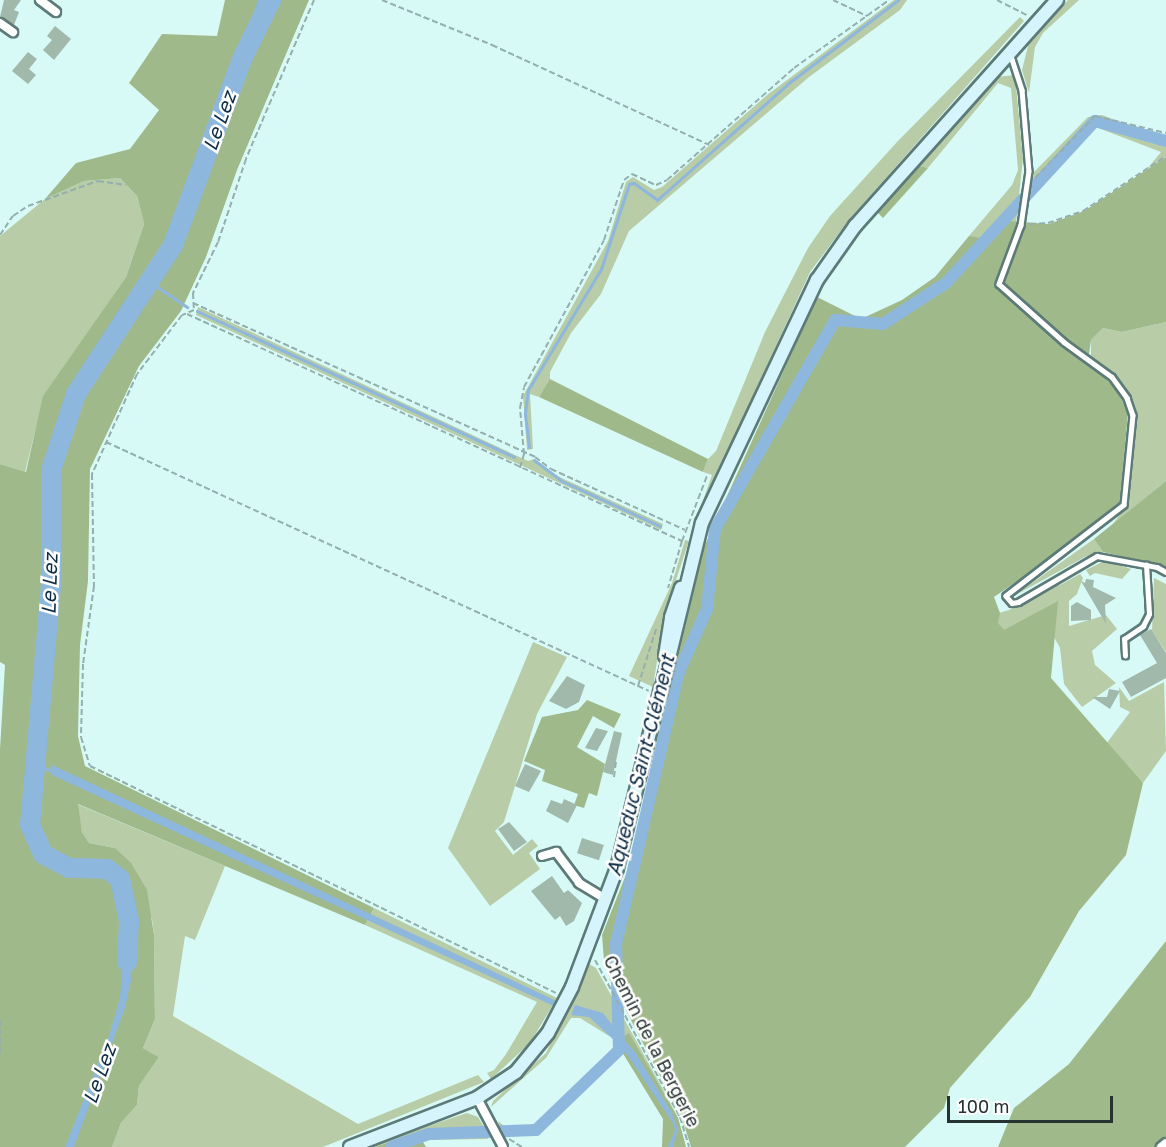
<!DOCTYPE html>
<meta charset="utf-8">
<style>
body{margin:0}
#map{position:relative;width:1166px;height:1147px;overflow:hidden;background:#d8faf7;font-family:"Golos Text",sans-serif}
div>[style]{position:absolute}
.green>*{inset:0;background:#b8cca7}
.forest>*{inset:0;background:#a0b98a}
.water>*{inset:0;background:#8eb7dd}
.stream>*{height:3px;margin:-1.5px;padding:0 1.5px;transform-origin:1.5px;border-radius:1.5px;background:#8eb7dd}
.canal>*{height:12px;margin:-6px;padding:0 6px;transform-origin:6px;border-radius:6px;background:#8eb7dd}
.river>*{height:20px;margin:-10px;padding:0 10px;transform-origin:10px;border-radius:10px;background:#8eb7dd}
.building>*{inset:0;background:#a0b9aa;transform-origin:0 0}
.path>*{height:2px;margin-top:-1px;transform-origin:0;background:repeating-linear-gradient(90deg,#94afac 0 6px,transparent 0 9px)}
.roads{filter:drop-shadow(2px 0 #5c7b78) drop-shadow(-2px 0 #5c7b78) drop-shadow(0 2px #5c7b78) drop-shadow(0 -2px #5c7b78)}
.lane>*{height:4.5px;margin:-2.25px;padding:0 2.25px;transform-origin:2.25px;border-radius:2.25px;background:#fff}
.street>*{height:8px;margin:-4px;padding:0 4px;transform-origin:4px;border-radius:4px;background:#fff}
.secondary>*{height:12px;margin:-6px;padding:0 6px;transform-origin:6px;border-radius:6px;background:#d5f4fc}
span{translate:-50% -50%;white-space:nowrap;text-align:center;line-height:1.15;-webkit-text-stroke:5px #fff;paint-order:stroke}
.street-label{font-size:18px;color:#263331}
.water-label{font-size:20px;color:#0c2b45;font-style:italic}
.scale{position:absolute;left:947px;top:1096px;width:166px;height:27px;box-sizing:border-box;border:3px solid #263331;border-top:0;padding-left:8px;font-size:18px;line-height:21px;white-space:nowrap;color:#263331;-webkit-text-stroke:4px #fff;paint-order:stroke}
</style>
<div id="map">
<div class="green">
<div style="clip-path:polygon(894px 0,907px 0,900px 10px,809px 77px,629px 231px,601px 294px,571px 333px,550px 372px,550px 380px,539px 397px,530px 394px,533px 449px,527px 450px,523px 396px,608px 241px,626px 182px,633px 177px,654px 190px,662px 187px,767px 95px)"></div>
<div style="clip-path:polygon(1068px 0,1079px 0,1043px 33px,1035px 47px,1029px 93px,1022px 70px,1028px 46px)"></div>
<div style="clip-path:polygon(1020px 17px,1024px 21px,849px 220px,810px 272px,696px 520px,712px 475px,703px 472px,708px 459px,716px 451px,765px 332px,808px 248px,830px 216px,897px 142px)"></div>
<div style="clip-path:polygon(1015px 75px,1023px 158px,1016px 223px,1009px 221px,991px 240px,982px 241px,969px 236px,1012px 185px,1018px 170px,1011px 88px,998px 83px,928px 168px,920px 166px,996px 77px)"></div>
<div style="clip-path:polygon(1102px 115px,1126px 124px,1123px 126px,1166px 137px,1166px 157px,1147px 169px,1161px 152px,1093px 126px,1031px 191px,1034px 172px,1088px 117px)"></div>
<div style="clip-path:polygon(120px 178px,137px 196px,144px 224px,126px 277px,44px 396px,25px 472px,0 464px,0 236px,45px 199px,84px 181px)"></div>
<div style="clip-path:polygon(198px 307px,528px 461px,534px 459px,555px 475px,663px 524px,661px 530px,196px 315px)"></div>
<div style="clip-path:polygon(1166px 322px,1166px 481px,1113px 524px,1129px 502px,1134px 409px,1125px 389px,1091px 357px,1091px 340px,1103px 328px,1122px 332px)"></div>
<div style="clip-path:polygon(1094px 539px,1103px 552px,1085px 557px,1012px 597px)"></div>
<div style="clip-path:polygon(685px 540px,689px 541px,664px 616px,653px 687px,629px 676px,672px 583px)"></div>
<div style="clip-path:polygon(1104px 561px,1110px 562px,1131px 569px,1122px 579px,1095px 573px,1090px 576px,1086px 570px)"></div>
<div style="clip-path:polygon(1080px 574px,1083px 578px,1077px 594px,1069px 601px,1069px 626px,1106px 615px,1117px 629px,1092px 651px,1095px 665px,1116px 683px,1082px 707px,1064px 684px,1060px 648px,1049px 628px,1004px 633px,932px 633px,1009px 610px,1046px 588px,1060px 585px)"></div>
<div style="clip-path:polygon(1154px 578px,1166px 584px,1166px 652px,1152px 631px)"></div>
<div style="clip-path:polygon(533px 642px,567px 657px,537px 714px,504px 822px,495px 831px,513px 855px,532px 839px,538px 846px,529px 853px,540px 869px,490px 906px,448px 848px)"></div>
<div style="clip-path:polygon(1164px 682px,1166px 751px,1143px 783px,1103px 748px,1130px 712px,1120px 707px,1119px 687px,1129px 701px)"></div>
<div style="clip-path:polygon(77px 804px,225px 866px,195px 940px,185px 936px,173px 1016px,358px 1124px,478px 1075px,484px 1082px,323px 1147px,112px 1147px,121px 1123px,137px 1105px,139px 1086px,159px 1057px,143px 1048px,155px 1019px,154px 935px,152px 919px,115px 848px,89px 843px,82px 832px)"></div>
<div style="clip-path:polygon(374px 908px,557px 998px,530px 1043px,491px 1079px,487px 1073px,494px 1070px,506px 1054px,537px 1002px,365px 925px)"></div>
<div style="clip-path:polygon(589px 964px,596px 968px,665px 1093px,678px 1118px,686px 1147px,675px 1120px,624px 1038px,615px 1029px,609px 1036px,580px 1018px,571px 1018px,546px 1058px,491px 1107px,493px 1101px,546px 1053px)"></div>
<div style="clip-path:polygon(615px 1046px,621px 1054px,541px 1130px,527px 1136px,501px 1132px,498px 1121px,504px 1126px,535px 1127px)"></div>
<div style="clip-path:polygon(467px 1113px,478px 1117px,490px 1137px,487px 1139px,422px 1140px,417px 1132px,375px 1147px,364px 1147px)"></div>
</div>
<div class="forest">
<div style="clip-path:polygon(225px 0,309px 0,237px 170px,206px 257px,181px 311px,139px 366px,90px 469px,88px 581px,80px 645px,78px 736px,85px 766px,374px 908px,365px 925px,78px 804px,82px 832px,89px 843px,115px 848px,131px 863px,147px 890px,154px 935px,155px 1019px,143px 1048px,159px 1057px,139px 1086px,137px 1105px,121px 1123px,112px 1147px,0 1147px,0 749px,5px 665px,0 662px,0 464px,26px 472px,43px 396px,126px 277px,144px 224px,137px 196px,120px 178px,84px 181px,45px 199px,76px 163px,130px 149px,159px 110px,129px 83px,162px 34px,217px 36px)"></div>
<div style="clip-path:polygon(1166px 157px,1166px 322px,1122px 332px,1103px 328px,1091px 340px,1088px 362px,1117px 390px,1128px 413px,1120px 504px,1076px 541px,994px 597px,1000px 613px,998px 623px,1004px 630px,1058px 601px,1051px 678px,1143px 783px,1126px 855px,1079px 911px,1030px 997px,950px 1088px,944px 1108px,905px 1147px,691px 1147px,682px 1118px,610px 980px,604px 961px,602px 935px,627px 872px,704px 547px,817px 297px,861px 319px,902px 300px,935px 277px,969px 236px,991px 240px,1009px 221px,1049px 224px,1084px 211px)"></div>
<div style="clip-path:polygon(920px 166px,928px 168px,883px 218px,877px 212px)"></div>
<div style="clip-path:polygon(550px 379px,708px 459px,703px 472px,539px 397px)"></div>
<div style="clip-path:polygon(1166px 481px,1166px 567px,1103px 552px,1094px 539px)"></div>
<div style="clip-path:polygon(587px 700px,621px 714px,614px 728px,593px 716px,577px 747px,605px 764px,597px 796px,589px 793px,584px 808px,574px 805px,578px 794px,542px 781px,545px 770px,524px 761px,542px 717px,578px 710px)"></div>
<div style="clip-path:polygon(1166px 941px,1166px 1147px,998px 1147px,1014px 1108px,1069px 1064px)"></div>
<div style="clip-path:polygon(629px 1033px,678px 1118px,686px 1147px,662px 1147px,663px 1119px,616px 1042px)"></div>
<div style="clip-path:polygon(417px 1132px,426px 1147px,375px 1147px,395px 1140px)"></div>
</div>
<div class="water">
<div style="clip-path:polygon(258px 0,282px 0,251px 62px,239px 54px)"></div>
<div style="clip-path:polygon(52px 765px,546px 996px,558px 1002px,556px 1007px,52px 775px)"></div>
<div style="clip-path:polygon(130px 935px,131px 980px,125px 1008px,74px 1147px,65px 1147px,109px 1036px,120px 998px,124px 937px)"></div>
<div style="clip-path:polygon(575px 1005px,603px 1013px,616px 1030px,616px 1042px,589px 1017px,571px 1015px)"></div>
<div style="clip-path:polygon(619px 1034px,635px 1052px,672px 1113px,678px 1129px,673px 1147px,668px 1147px,675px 1130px,673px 1123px,620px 1044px)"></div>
</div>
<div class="stream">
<div style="left:150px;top:282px;width:45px;rotate:34deg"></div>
<div style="left:197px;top:311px;width:349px;rotate:24.7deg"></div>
<div style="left:529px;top:447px;width:34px;rotate:-97deg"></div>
<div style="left:525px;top:413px;width:23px;rotate:-83deg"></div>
<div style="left:528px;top:390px;width:141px;rotate:-58.9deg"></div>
<div style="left:601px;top:269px;width:89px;rotate:-71.8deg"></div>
<div style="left:629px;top:184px;width:5px;rotate:-11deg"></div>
<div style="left:634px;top:183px;width:29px;rotate:36deg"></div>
<div style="left:657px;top:200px;width:178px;rotate:-41.6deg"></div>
<div style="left:790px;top:82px;width:136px;rotate:-37.2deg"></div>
<div style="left:534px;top:460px;width:35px;rotate:37deg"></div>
<div style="left:562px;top:481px;width:108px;rotate:24.7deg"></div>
<div style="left:35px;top:764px;width:21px;rotate:23deg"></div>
</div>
<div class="canal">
<div style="left:391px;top:1147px;width:40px;rotate:-18.9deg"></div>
<div style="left:429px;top:1134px;width:107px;rotate:-2.1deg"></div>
<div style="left:536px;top:1130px;width:115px;rotate:-43.9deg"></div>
<div style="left:619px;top:1050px;width:106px;rotate:-91.6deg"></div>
<div style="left:616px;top:944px;width:279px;rotate:-77deg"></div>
<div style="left:679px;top:672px;width:69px;rotate:-66deg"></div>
<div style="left:707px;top:609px;width:80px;rotate:-84.3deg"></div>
<div style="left:715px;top:529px;width:241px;rotate:-60.1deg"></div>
<div style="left:835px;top:320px;width:48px;rotate:4.8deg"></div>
<div style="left:883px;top:324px;width:75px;rotate:-33.1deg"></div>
<div style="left:946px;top:283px;width:220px;rotate:-47.4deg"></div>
<div style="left:1095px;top:121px;width:74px;rotate:15.7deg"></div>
</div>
<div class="river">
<div style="left:127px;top:962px;width:41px;rotate:-87.2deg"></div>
<div style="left:129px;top:921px;width:43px;rotate:-102.1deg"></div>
<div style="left:120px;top:879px;width:16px;rotate:-142deg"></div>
<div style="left:107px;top:869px;width:38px;rotate:-178deg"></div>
<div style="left:69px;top:868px;width:30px;rotate:-152deg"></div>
<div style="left:43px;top:854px;width:32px;rotate:-114deg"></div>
<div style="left:30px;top:825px;width:241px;rotate:-85deg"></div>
<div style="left:51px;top:585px;width:115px;rotate:-90deg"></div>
<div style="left:51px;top:470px;width:80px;rotate:-71.8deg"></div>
<div style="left:76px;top:394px;width:178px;rotate:-56.9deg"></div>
<div style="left:173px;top:245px;width:201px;rotate:-69.6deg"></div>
<div style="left:243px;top:57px;width:64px;rotate:-63.8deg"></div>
</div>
<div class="building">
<div style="clip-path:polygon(4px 0,21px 0,14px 10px,19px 12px,14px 25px,0 17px)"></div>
<div style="clip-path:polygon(55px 26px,71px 39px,54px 60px,43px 50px,52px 40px,47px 36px)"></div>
<div style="clip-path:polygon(28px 52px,37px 59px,29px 69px,36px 75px,28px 84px,12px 71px)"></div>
<div style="clip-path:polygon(1086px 579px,1094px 580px,1093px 587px,1116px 598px,1105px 605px,1106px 624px,1081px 581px,1085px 583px)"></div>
<div style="clip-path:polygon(1077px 602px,1091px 610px,1091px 620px,1071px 621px,1071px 606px)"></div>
<div style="clip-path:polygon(1151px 629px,1166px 653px,1166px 678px,1131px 697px,1122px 682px,1157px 663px,1140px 635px)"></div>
<div style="clip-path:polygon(567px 676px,585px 685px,579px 702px,566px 709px,549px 701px)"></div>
<div style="clip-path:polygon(1109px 689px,1120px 691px,1110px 709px,1092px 697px,1107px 697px)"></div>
<div style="clip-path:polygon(596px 728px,608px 731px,597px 751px,585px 748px)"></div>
<div style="clip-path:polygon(614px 731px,622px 733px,613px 775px,603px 772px)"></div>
<div style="clip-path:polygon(525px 764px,541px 771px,529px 792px,515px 786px)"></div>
<div style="clip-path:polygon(564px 799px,577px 805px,568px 823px,546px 811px,551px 800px,562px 804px)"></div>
<div style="clip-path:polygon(509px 822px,527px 842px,514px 851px,498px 829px)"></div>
<div style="left:582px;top:838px;width:23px;height:16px;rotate:18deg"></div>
<div style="clip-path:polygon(552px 876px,564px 893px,568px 890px,582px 903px,574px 921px,566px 926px,560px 916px,555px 920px,531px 891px)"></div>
</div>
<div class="path">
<div style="left:314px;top:0;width:173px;rotate:113.2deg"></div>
<div style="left:246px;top:159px;width:88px;rotate:108.6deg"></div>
<div style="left:218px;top:242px;width:57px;rotate:116.1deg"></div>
<div style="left:193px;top:293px;width:17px;rotate:87deg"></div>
<div style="left:194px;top:310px;width:13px;rotate:157deg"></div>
<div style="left:182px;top:315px;width:74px;rotate:127.3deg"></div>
<div style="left:137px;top:374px;width:110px;rotate:114.2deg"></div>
<div style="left:92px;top:474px;width:112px;rotate:89deg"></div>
<div style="left:94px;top:586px;width:79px;rotate:98deg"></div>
<div style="left:83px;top:664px;width:73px;rotate:91.6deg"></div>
<div style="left:81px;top:737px;width:30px;rotate:73deg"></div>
<div style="left:90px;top:766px;width:518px;rotate:25.97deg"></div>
<div style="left:382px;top:0;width:119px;rotate:22.2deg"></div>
<div style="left:492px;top:45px;width:239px;rotate:24.7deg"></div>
<div style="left:833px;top:0;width:38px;rotate:25deg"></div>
<div style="left:997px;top:0;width:35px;rotate:27deg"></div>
<div style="left:1035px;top:178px;width:86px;rotate:-45.9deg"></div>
<div style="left:1095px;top:116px;width:73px;rotate:13.5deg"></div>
<div style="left:1030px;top:224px;width:18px;rotate:-3deg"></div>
<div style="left:1048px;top:223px;width:37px;rotate:-19deg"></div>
<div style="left:1083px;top:211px;width:100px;rotate:-33.5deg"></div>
<div style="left:0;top:235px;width:23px;rotate:-56deg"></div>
<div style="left:13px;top:216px;width:18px;rotate:-34deg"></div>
<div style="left:28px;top:206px;width:74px;rotate:-19.7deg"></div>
<div style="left:98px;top:181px;width:28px;rotate:8deg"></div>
<div style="left:193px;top:303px;width:375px;rotate:24.2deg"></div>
<div style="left:535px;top:457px;width:20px;rotate:37deg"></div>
<div style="left:551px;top:469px;width:147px;rotate:24.5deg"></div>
<div style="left:187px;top:314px;width:545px;rotate:24.64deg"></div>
<div style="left:682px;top:541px;width:49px;rotate:106.6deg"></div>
<div style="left:106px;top:442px;width:597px;rotate:24.63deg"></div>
<div style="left:520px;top:468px;width:15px;rotate:-74deg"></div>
<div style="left:524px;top:454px;width:46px;rotate:-95deg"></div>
<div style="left:520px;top:408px;width:21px;rotate:-79deg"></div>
<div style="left:524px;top:387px;width:167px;rotate:-61.4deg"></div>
<div style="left:604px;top:240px;width:63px;rotate:-71.6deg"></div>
<div style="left:624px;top:180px;width:10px;rotate:-37deg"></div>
<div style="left:632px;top:174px;width:26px;rotate:25deg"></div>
<div style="left:656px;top:185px;width:12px;rotate:-24deg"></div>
<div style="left:667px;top:180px;width:169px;rotate:-41.4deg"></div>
<div style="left:794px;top:68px;width:117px;rotate:-35.6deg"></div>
<div style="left:682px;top:541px;width:70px;rotate:-69deg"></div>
<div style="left:638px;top:686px;width:63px;rotate:-72.4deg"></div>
<div style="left:614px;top:777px;width:17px;rotate:-83deg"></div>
<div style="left:595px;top:960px;width:179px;rotate:61.6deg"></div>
<div style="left:680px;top:1117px;width:31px;rotate:73deg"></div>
<div style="left:0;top:1020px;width:34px;rotate:90deg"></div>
<div style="left:509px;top:1139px;width:15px;rotate:32deg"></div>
</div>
<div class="roads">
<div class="lane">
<div style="left:1010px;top:53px;width:39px;rotate:72deg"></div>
<div style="left:1022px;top:90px;width:81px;rotate:85.1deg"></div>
<div style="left:1029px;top:171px;width:55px;rotate:98.4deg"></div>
<div style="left:1021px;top:225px;width:63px;rotate:110.4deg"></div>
<div style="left:999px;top:284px;width:87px;rotate:41.7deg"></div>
<div style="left:1064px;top:342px;width:59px;rotate:36.1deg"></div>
<div style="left:1112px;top:377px;width:26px;rotate:54deg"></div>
<div style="left:1127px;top:398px;width:18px;rotate:71deg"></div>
<div style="left:1133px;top:415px;width:90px;rotate:95.7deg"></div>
<div style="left:1124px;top:505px;width:149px;rotate:142.4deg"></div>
<div style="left:1006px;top:596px;width:9px;rotate:49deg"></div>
<div style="left:1012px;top:603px;width:6px;rotate:-9deg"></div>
<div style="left:1018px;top:602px;width:91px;rotate:-30.2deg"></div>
<div style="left:1097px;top:556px;width:61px;rotate:10.4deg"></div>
<div style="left:1157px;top:567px;width:10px;rotate:29deg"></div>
<div style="left:1125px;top:656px;width:17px;rotate:-93deg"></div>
<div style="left:1124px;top:639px;width:23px;rotate:-34deg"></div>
<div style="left:1143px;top:626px;width:13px;rotate:-63deg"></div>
<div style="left:1149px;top:614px;width:49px;rotate:-93.5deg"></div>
</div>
<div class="street">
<div style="left:40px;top:0;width:20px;rotate:37deg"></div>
<div style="left:0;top:23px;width:16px;rotate:35deg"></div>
<div style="left:542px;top:856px;width:15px;rotate:-16deg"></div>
<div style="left:556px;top:852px;width:39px;rotate:53deg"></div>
<div style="left:579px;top:883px;width:31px;rotate:31deg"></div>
<div style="left:477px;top:1098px;width:55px;rotate:62deg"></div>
<div style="left:1161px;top:1147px;width:6px;rotate:-39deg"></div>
</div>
<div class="secondary">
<div style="left:665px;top:656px;width:39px;rotate:-81deg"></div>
<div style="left:671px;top:617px;width:31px;rotate:-71deg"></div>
<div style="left:660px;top:695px;width:177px;rotate:-76.3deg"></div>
<div style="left:702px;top:523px;width:269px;rotate:-64.7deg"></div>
<div style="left:817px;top:280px;width:66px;rotate:-54.9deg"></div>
<div style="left:855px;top:226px;width:303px;rotate:-48.2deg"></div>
<div style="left:350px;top:1147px;width:136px;rotate:-21.1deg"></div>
<div style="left:477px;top:1098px;width:47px;rotate:-33.7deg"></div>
<div style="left:516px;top:1072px;width:50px;rotate:-50.6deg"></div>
<div style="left:548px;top:1033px;width:52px;rotate:-62.4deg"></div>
<div style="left:572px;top:987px;width:127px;rotate:-69.3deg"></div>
<div style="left:617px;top:868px;width:185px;rotate:-76.3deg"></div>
</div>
</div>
<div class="street-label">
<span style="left:652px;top:1041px;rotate:63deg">Chemin de la Bergerie</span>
</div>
<div class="water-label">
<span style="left:219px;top:121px;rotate:-70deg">Le Lez</span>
<span style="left:49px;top:584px;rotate:-88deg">Le Lez</span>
<span style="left:640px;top:765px;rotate:-76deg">Aqueduc Saint-Clément</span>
<span style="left:99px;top:1074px;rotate:-70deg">Le Lez</span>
</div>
<div class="scale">100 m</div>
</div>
